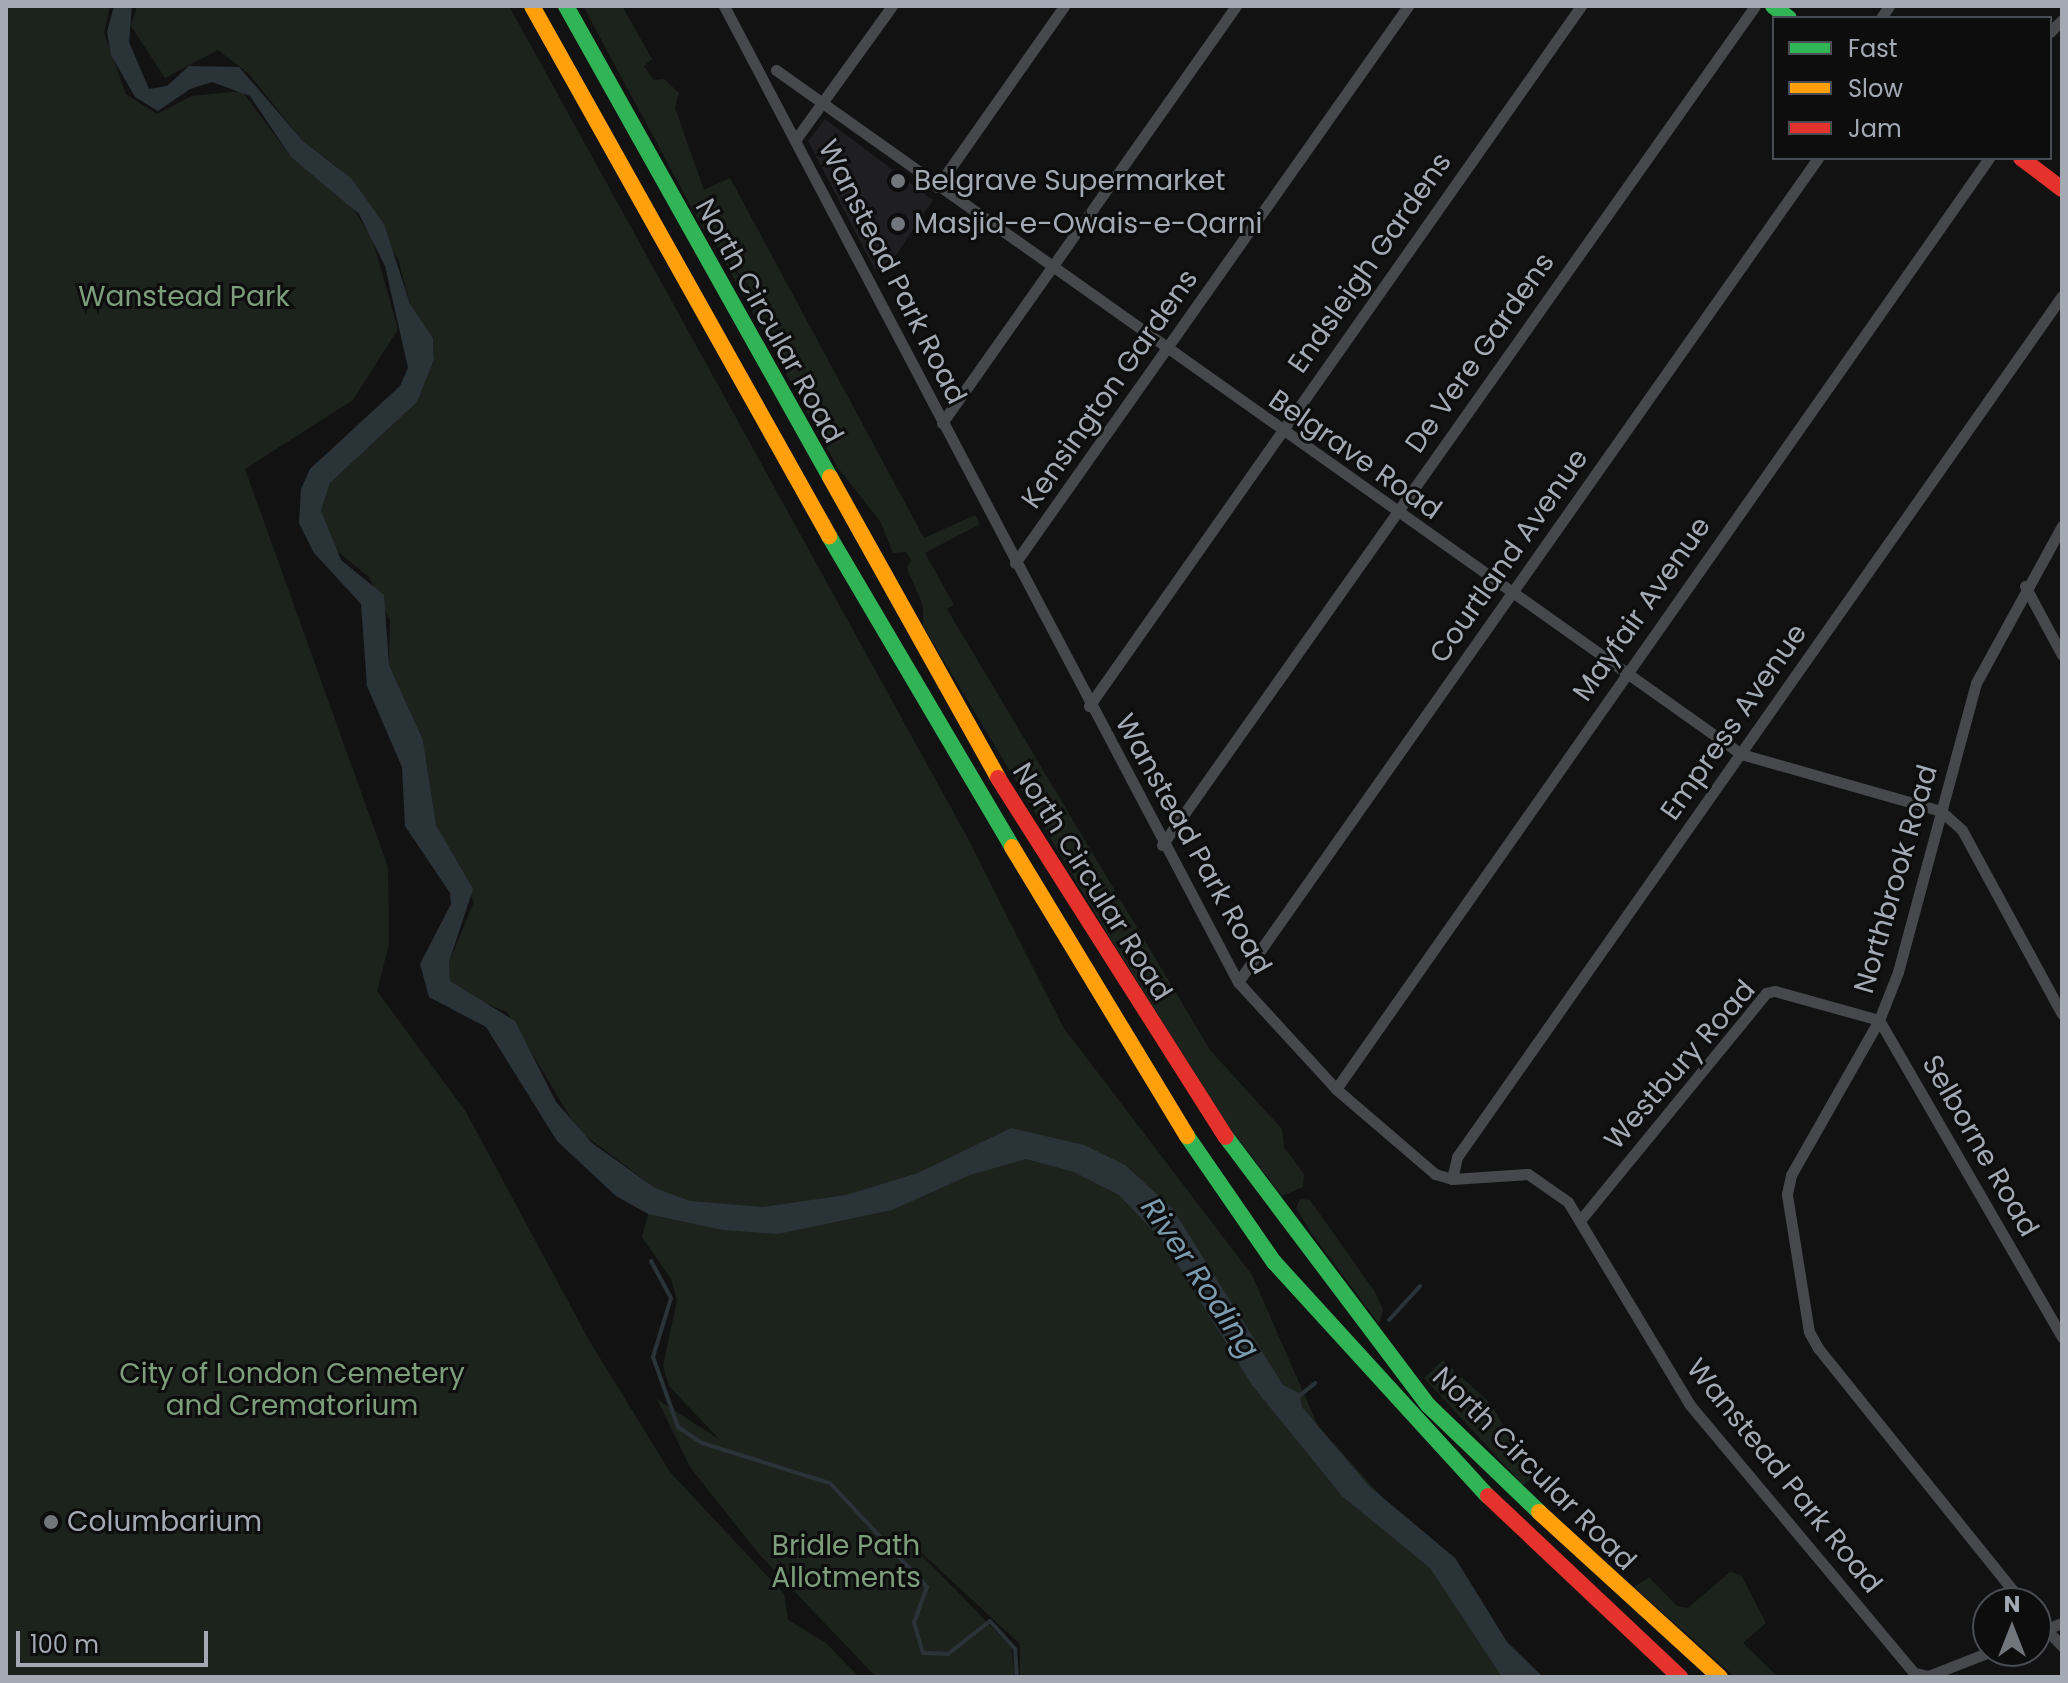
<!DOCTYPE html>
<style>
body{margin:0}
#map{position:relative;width:2068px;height:1683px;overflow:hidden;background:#121213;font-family:Poppins,sans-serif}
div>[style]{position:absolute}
.built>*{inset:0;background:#1f1f21}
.green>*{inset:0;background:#1c231d}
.water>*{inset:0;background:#2a3338}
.stream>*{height:4px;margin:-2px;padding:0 2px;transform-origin:2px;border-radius:2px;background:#2a3338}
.street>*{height:11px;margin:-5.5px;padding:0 5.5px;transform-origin:5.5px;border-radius:5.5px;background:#47484b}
.fast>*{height:16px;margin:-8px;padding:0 8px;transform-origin:8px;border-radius:8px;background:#30b455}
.slow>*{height:16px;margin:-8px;padding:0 8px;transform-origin:8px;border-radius:8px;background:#ff9f0a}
.jam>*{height:16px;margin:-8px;padding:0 8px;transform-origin:8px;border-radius:8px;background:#e5322d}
.dots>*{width:22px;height:22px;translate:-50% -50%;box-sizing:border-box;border:4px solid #0d0d0e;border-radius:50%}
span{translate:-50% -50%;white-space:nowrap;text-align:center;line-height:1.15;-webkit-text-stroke:6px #0d0d0e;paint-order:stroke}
.poi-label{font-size:28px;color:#a4aab4}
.left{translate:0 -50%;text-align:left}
.street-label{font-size:28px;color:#a4aab4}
.park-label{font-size:28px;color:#7d9e7b}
.water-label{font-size:30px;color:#7b9bae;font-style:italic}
.frame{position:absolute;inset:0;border:8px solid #a4aab4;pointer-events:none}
.legend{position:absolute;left:1772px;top:16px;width:280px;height:144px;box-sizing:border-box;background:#0d0d0e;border:2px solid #494c50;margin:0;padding:10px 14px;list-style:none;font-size:24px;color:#a4aab4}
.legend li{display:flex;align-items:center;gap:16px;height:40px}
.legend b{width:40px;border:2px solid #494c50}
.north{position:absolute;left:1972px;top:1587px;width:80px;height:80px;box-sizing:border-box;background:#0d0d0e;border:2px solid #494c50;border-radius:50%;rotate:0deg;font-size:22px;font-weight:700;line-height:32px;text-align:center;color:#a4aab4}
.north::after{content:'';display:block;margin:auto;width:28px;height:36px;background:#71757c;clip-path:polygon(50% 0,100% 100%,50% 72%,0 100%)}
.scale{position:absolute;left:16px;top:1631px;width:192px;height:36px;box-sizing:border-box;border:4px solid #a4aab4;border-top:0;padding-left:10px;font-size:24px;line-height:28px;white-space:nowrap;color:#a4aab4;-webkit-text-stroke:6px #0d0d0e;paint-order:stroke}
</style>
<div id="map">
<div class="built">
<div style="clip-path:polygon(825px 119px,933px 200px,894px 258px,875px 270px,808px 141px)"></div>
</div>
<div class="green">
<div style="clip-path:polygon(6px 6px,110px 6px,104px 33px,126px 94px,157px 114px,192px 96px,242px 91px,291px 157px,352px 207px,372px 238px,398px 329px,353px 400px,245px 469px,388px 867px,389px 944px,377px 991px,466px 1112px,590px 1342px,670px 1472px,784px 1594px,788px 1620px,826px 1643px,859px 1677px,6px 1677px)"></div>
<div style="clip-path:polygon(137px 6px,509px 6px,966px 835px,1063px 1027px,1252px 1275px,1318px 1426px,1388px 1504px,1455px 1558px,1507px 1642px,1543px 1677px,1020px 1677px,1020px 1644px,899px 1532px,1011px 1647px,1015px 1677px,876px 1677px,758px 1553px,690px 1467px,657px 1399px,720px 1440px,669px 1386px,663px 1366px,677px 1300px,671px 1279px,642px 1237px,655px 1188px,578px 1130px,507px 1012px,465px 995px,450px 981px,449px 962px,474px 902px,436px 825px,423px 740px,389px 665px,390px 621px,369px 577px,332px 547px,321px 512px,330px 483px,417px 402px,434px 360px,433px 338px,410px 304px,398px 259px,338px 167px,303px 141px,249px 74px,218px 50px,165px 78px,131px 26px)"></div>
<div style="clip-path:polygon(583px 6px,622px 6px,652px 59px,644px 66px,654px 80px,664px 79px,679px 93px,675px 108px,704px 190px,730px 178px,924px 538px,975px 515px,980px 524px,925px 553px,954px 605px,947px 609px,1210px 1050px,1282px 1129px,1284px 1147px,1304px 1174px,1303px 1187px,1282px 1196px,1229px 1127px,1113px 943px,923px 626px,923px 606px,907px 568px,911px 560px,906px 552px,893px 553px,880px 521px,838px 468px,721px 255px,770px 314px,701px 225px)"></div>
<div style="clip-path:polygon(1300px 1199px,1310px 1200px,1375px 1292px,1383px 1310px,1379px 1324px,1310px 1231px,1296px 1208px)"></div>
<div style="clip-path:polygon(1443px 1360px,1491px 1404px,1532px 1478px,1523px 1485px,1424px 1378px)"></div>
<div style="clip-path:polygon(1730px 1572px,1741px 1575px,1766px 1623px,1743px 1643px,1778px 1677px,1735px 1677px,1634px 1587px,1649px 1577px,1677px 1606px,1688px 1608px)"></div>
</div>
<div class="water">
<div style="clip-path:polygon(114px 6px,132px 6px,129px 42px,149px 89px,167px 86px,189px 66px,239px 67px,303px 141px,351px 178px,384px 224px,410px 304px,433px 338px,434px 360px,417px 402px,330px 483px,321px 511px,341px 560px,384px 595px,389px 665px,423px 740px,436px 825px,473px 889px,449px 962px,450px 981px,515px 1021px,556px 1102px,592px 1143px,655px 1188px,690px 1201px,763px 1207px,846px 1195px,918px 1173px,1011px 1128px,1084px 1145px,1125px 1165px,1172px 1208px,1283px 1385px,1299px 1393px,1302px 1407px,1369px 1486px,1455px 1558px,1507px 1642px,1543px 1677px,1502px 1677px,1430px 1568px,1342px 1496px,1252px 1385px,1164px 1242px,1119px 1195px,1074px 1172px,1026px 1159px,970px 1175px,892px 1210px,778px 1234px,723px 1230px,648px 1214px,616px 1196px,557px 1141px,486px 1027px,429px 997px,420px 964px,451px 904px,450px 893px,405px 826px,402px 767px,367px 686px,361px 604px,314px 553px,299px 523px,301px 489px,310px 469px,400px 386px,408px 368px,385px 266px,359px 214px,291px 157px,250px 96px,212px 82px,190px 89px,158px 111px,135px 97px,111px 55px,107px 32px)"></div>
</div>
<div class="stream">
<div style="left:651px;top:1261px;width:42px;rotate:61.6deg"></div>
<div style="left:671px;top:1298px;width:62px;rotate:107deg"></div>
<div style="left:653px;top:1357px;width:74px;rotate:70.3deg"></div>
<div style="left:678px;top:1427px;width:29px;rotate:34deg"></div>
<div style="left:702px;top:1443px;width:134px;rotate:17.4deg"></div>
<div style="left:830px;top:1483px;width:142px;rotate:47deg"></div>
<div style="left:927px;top:1587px;width:37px;rotate:110deg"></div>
<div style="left:914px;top:1622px;width:32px;rotate:74deg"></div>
<div style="left:923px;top:1653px;width:25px;rotate:2deg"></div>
<div style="left:948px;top:1654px;width:53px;rotate:-38.2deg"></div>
<div style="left:990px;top:1621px;width:38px;rotate:48deg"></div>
<div style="left:1015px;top:1649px;width:28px;rotate:86deg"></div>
<div style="left:1389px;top:1320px;width:46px;rotate:-47.6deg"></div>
<div style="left:1298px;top:1397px;width:22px;rotate:-39deg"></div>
</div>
<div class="street">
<div style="left:724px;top:6px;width:1103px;rotate:62.23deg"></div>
<div style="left:1238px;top:982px;width:145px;rotate:47.5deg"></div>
<div style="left:1336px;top:1089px;width:130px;rotate:40.6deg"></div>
<div style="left:1435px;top:1174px;width:18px;rotate:16deg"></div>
<div style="left:1452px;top:1179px;width:76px;rotate:-3.8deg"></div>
<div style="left:1528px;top:1174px;width:49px;rotate:35deg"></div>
<div style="left:1568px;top:1202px;width:237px;rotate:59deg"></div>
<div style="left:1690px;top:1405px;width:349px;rotate:50.1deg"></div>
<div style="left:1914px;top:1673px;width:14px;rotate:12deg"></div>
<div style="left:1928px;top:1676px;width:69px;rotate:-21.3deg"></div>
<div style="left:1881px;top:18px;width:14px;rotate:-56deg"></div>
<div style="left:2050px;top:32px;width:17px;rotate:-45deg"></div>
<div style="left:776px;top:70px;width:1183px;rotate:35.33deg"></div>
<div style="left:1741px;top:754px;width:208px;rotate:15.9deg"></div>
<div style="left:1941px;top:811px;width:28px;rotate:42deg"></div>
<div style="left:1962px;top:830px;width:209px;rotate:61.5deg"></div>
<div style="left:796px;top:139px;width:164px;rotate:-54.2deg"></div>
<div style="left:937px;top:187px;width:221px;rotate:-54.9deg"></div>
<div style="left:942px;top:423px;width:510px;rotate:-54.81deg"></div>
<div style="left:1015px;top:563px;width:682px;rotate:-54.79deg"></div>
<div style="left:2025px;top:586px;width:78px;rotate:61.8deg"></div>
<div style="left:1089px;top:706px;width:856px;rotate:-54.9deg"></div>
<div style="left:1162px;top:845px;width:1027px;rotate:-54.75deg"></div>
<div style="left:1238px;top:982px;width:1008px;rotate:-54.86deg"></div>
<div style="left:1336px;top:1089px;width:1137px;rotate:-54.95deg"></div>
<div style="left:1452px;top:1179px;width:23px;rotate:-77deg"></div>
<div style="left:1457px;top:1157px;width:1052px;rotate:-54.91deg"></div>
<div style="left:1582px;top:1218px;width:291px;rotate:-50.7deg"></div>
<div style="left:1766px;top:993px;width:9px;rotate:-13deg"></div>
<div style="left:1775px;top:991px;width:108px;rotate:15.6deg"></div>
<div style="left:1879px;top:1020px;width:366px;rotate:60deg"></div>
<div style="left:2023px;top:1603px;width:327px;rotate:-128.8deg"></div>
<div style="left:1818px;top:1348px;width:18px;rotate:-119deg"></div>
<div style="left:1809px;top:1332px;width:140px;rotate:-99.1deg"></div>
<div style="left:1787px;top:1194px;width:19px;rotate:-78deg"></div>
<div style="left:1791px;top:1175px;width:178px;rotate:-60.4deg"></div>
<div style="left:1879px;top:1020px;width:52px;rotate:-68.4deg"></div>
<div style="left:1898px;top:972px;width:299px;rotate:-74.9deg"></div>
<div style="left:1976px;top:683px;width:179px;rotate:-61.3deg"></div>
<div style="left:2036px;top:1619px;width:37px;rotate:46deg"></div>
<div style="left:2036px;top:1633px;width:28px;rotate:-21deg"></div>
</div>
<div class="fast">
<div style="left:566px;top:6px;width:540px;rotate:60.73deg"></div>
<div style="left:1773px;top:6px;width:20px;rotate:37deg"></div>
<div style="left:829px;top:536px;width:361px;rotate:59.5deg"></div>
<div style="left:1187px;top:1136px;width:153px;rotate:55.4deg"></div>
<div style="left:1274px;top:1262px;width:317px;rotate:47.6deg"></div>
<div style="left:1226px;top:1137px;width:336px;rotate:53deg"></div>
<div style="left:1428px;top:1405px;width:154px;rotate:43.9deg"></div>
</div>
<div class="slow">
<div style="left:532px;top:6px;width:608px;rotate:60.73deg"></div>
<div style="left:830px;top:477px;width:345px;rotate:60.8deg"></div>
<div style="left:1012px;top:847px;width:338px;rotate:58.8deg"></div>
<div style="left:1539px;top:1512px;width:245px;rotate:42.4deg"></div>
</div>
<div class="jam">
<div style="left:2021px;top:158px;width:51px;rotate:37.1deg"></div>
<div style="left:998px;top:778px;width:425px;rotate:57.6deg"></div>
<div style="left:1488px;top:1496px;width:264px;rotate:43.3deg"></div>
</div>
<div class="dots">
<div style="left:898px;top:181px;background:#71757c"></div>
<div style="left:898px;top:224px;background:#71757c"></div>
<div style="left:51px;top:1522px;background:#71757c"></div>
</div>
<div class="poi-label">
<span class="left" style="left:914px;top:181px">Belgrave Supermarket</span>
<span class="left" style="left:914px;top:224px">Masjid-e-Owais-e-Qarni</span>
<span class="left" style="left:67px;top:1522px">Columbarium</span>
</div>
<div class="street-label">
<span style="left:1370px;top:263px;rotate:-55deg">Endsleigh Gardens</span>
<span style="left:892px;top:272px;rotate:63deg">Wanstead Park Road</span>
<span style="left:769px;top:321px;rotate:61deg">North Circular Road</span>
<span style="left:1480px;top:353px;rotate:-55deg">De Vere Gardens</span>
<span style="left:1110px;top:389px;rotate:-55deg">Kensington Gardens</span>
<span style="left:1355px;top:455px;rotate:35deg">Belgrave Road</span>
<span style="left:1509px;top:556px;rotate:-55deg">Courtland Avenue</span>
<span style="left:1642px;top:609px;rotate:-55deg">Mayfair Avenue</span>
<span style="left:1734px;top:722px;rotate:-55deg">Empress Avenue</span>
<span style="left:1193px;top:844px;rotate:61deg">Wanstead Park Road</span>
<span style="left:1896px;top:879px;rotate:-74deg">Northbrook Road</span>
<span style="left:1092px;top:882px;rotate:58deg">North Circular Road</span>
<span style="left:1680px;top:1065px;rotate:-49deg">Westbury Road</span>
<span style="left:1980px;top:1146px;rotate:60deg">Selborne Road</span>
<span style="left:1534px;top:1469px;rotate:45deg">North Circular Road</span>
<span style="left:1784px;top:1476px;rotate:51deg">Wanstead Park Road</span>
</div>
<div class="park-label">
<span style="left:184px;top:297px">Wanstead Park</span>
<span style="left:292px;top:1390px">City of London Cemetery<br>and Crematorium</span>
<span style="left:846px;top:1562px">Bridle Path<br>Allotments</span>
</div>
<div class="water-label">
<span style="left:1200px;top:1278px;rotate:56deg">River Roding</span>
</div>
<div class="frame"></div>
<ul class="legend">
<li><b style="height:10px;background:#30b455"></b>Fast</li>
<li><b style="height:10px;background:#ff9f0a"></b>Slow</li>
<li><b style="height:10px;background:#e5322d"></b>Jam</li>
</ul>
<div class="north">N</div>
<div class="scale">100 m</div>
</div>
